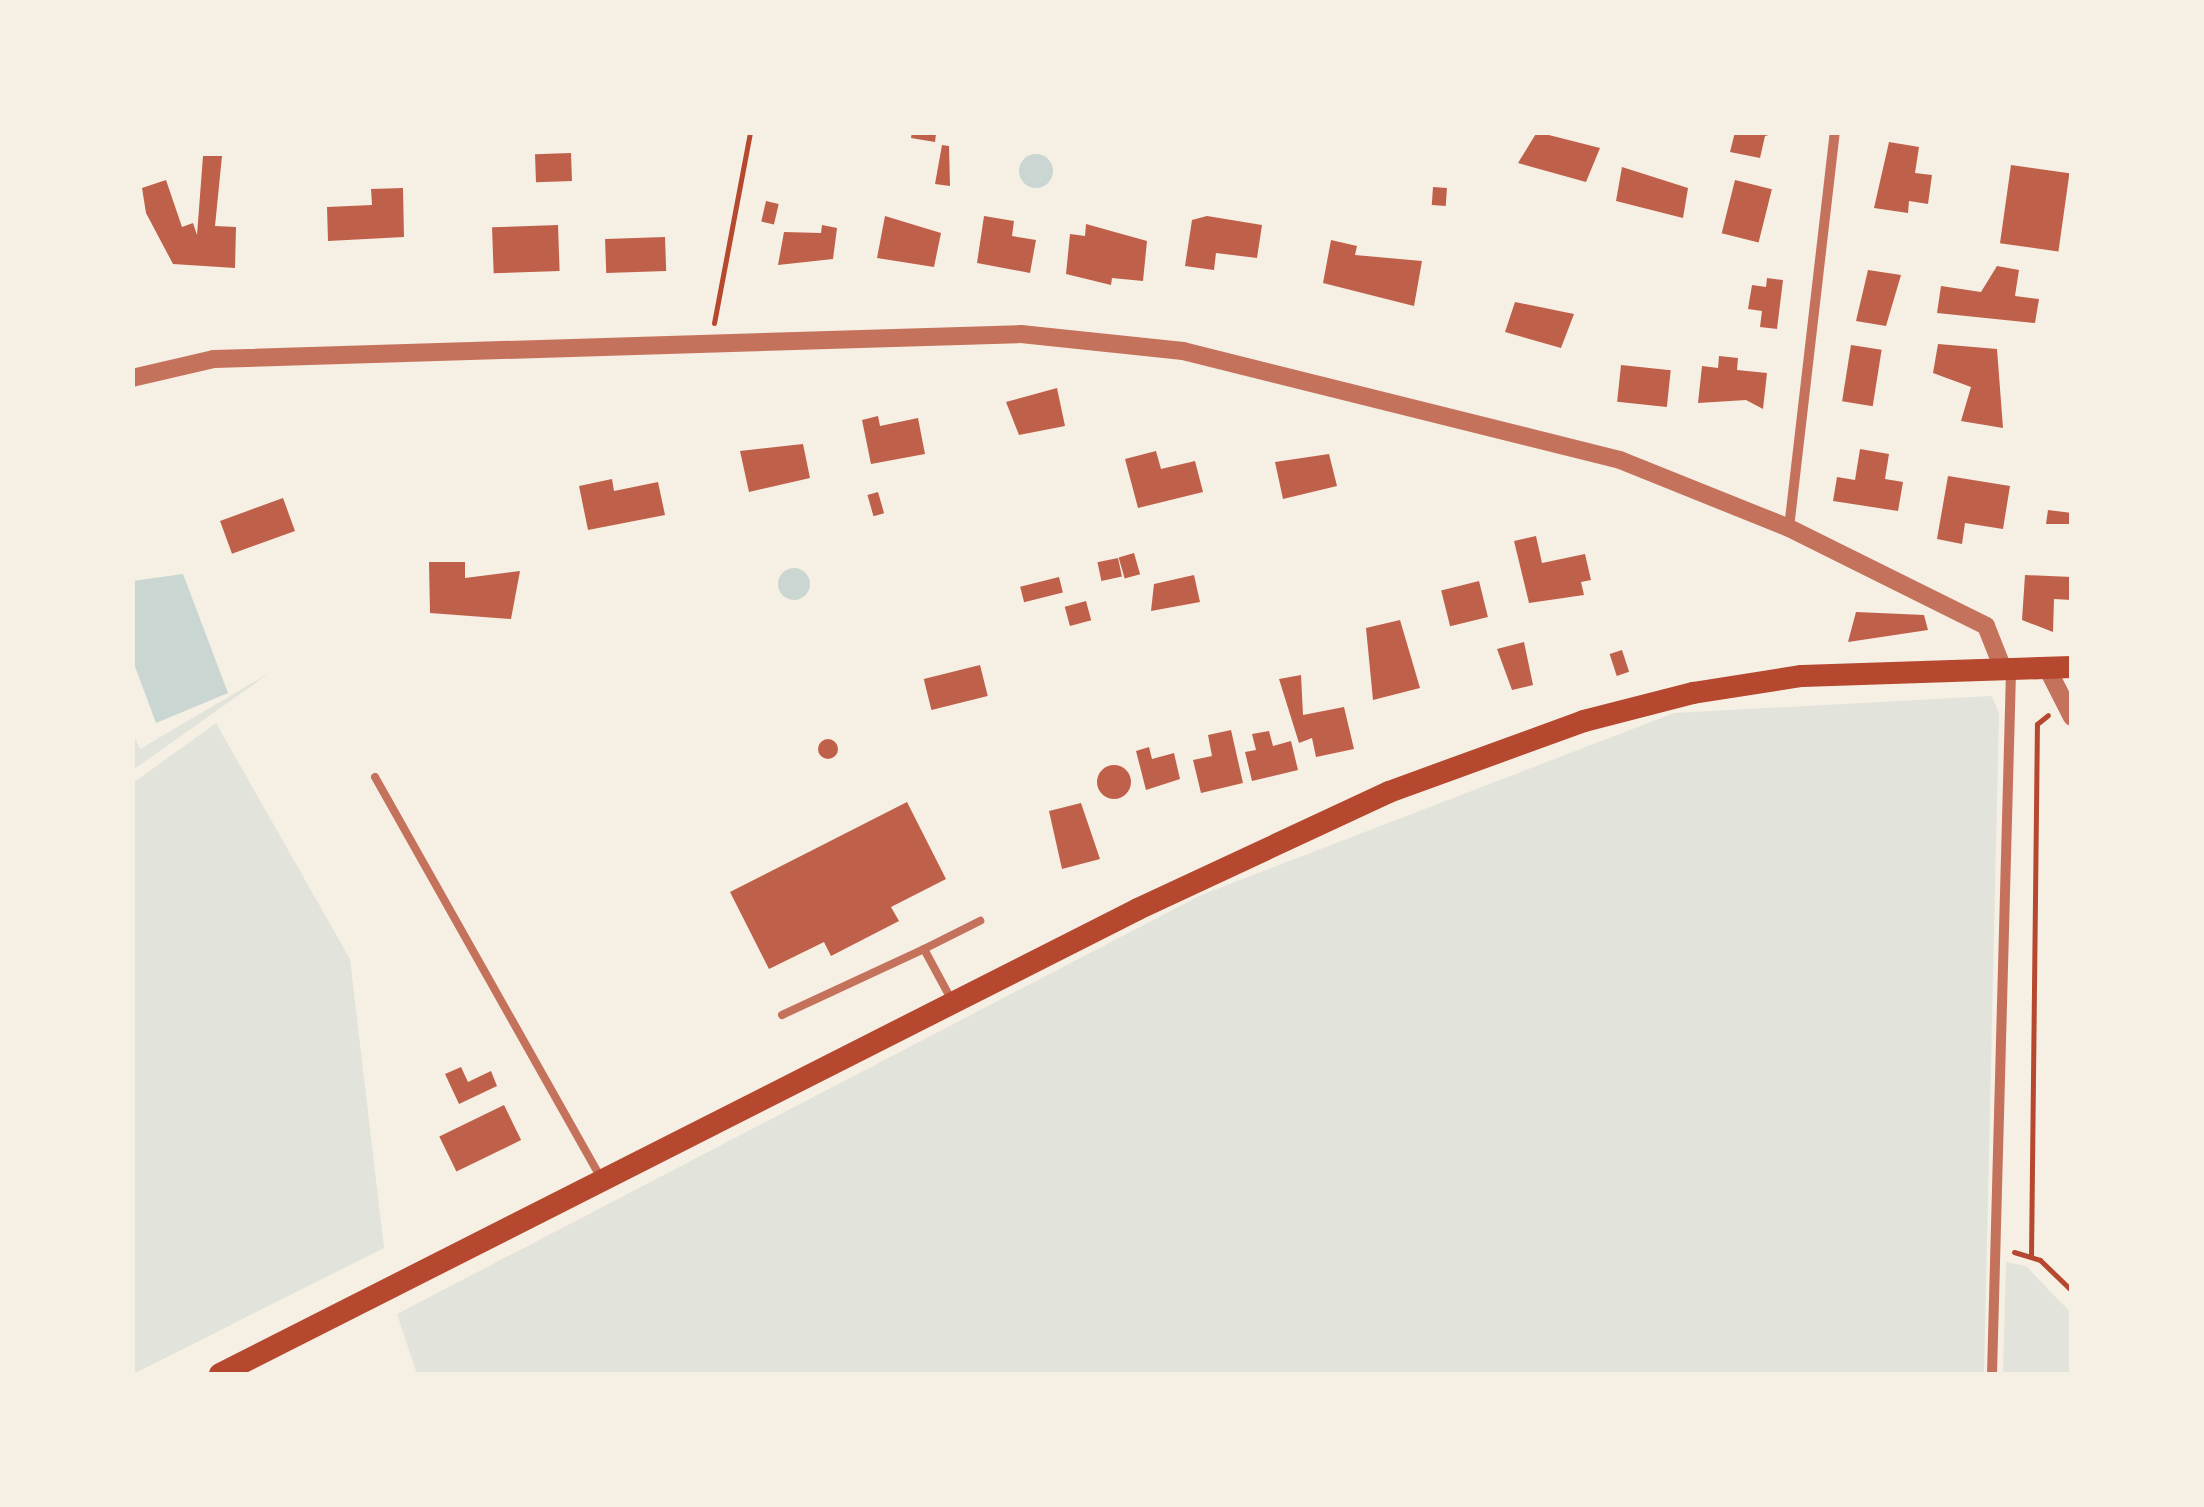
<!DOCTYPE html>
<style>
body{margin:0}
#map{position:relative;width:2204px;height:1507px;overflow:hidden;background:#f6efe4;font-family:Rubik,sans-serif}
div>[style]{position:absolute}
.green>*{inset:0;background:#e2e4dc}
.water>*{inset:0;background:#c9d6d2}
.round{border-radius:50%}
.building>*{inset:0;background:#bf614a;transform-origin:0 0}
.path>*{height:5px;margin:-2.5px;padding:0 2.5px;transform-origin:2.5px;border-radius:2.5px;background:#b5482f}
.service>*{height:8px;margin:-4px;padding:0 4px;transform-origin:4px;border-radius:4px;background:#c5725c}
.minor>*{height:10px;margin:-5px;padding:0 5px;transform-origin:5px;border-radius:5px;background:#c5725c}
.tertiary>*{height:18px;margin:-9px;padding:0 9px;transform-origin:9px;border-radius:9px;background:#c5725c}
.primary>*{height:22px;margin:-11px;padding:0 11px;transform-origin:11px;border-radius:11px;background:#b5482f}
span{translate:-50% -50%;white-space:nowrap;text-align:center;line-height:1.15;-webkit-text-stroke:10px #f6efe4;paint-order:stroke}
.frame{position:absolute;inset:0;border:135px solid #f6efe4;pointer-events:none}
</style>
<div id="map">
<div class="green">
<div style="clip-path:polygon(271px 672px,133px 770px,133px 732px,140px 749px)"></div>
<div style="clip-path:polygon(1992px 696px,1999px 714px,1984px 1374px,417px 1374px,397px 1314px,1201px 895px,1674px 713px)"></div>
<div style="clip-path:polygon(216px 723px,350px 959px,384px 1248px,133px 1374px,133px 783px)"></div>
<div style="clip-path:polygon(2006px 1262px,2026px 1266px,2071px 1313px,2071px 1374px,2003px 1374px)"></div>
</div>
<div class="water">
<div class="round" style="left:1019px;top:154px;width:34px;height:34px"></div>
<div class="round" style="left:778px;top:568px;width:32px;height:32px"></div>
<div style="clip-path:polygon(183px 574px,228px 693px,156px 723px,133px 661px,133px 581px)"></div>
</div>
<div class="building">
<div style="clip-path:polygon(912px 132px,936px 134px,935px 142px,911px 138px)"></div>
<div style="clip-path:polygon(1537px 132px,1600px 148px,1586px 182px,1518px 163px)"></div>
<div style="clip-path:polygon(1735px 132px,1781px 132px,1765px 136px,1760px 158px,1730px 152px)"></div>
<div style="clip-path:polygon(1889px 142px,1919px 147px,1915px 173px,1932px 175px,1928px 204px,1909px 201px,1908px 213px,1874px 208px)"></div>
<div style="clip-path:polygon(942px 145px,949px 146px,950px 186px,935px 184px)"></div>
<div style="left:571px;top:153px;width:28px;height:36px;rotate:88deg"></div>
<div style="clip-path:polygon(203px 156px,222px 156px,215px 226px,236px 227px,235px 268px,173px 264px,146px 213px,142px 188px,166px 180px,182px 227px,193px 223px,197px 235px)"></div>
<div style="left:2011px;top:165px;width:59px;height:79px;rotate:8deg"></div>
<div style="clip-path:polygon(1622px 167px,1688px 188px,1683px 218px,1616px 201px)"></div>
<div style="left:1735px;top:180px;width:38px;height:55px;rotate:14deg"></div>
<div style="left:1433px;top:187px;width:14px;height:18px;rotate:4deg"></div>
<div style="clip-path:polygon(403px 188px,404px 237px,328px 241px,327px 207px,372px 205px,371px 189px)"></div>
<div style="left:766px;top:201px;width:13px;height:21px;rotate:13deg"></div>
<div style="clip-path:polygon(885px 216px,941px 233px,934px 267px,877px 258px)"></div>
<div style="clip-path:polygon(984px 216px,1014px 221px,1012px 236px,1036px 240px,1030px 273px,977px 263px)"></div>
<div style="clip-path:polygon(1207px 216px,1262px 225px,1257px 258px,1216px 253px,1214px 270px,1185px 266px,1192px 220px)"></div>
<div style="clip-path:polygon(1086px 224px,1147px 241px,1143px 281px,1112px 278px,1111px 285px,1066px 274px,1070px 234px,1085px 236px)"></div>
<div style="left:558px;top:225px;width:46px;height:66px;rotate:88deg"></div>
<div style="clip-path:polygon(822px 225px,837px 228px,833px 259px,778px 265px,784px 232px,821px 233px)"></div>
<div style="left:665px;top:237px;width:34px;height:60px;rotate:88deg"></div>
<div style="clip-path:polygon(1331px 240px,1357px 246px,1355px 255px,1422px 261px,1414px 306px,1323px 283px)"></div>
<div style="clip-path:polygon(1997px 266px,2019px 270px,2015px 296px,2039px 299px,2035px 323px,1937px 313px,1941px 286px,1981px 292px)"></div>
<div style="clip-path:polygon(1868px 270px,1901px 275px,1886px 326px,1856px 321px)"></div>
<div style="clip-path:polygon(1767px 278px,1783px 280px,1777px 329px,1760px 327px,1762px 311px,1748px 309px,1752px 285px,1766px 287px)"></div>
<div style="clip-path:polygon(1515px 302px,1574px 314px,1561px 348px,1505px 332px)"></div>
<div style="clip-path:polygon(1938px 344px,1997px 349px,2003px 428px,1961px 421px,1971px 387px,1933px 373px)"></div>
<div style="left:1851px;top:345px;width:31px;height:57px;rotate:9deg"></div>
<div style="clip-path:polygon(1719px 356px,1738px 358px,1737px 370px,1767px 373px,1763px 409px,1746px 400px,1698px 403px,1702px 366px,1718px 368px)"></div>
<div style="left:1621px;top:365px;width:50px;height:37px;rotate:6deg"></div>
<div style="clip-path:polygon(1057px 388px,1065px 426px,1019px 435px,1006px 402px)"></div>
<div style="clip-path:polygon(878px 416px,880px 426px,918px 418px,925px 454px,871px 464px,862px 420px)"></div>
<div style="clip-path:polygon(803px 444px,810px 478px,749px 492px,740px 451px)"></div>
<div style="clip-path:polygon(1860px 449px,1889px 454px,1885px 479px,1903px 482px,1898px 511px,1833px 501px,1837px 477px,1855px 480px)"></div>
<div style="clip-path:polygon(1156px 451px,1161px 469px,1195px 461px,1203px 492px,1138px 508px,1125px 459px)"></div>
<div style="clip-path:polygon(1329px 454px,1337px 486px,1283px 499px,1275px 462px)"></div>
<div style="clip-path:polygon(1948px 476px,2010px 486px,2003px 529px,1965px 523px,1962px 544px,1937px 539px)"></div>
<div style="clip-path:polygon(612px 479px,614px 491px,658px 482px,665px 515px,588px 530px,579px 486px)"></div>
<div style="left:878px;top:492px;width:22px;height:11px;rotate:74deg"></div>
<div style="left:283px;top:498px;width:35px;height:67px;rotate:70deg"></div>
<div style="clip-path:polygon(2048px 510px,2072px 513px,2072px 524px,2046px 524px)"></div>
<div style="clip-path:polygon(1536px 536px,1542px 563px,1585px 554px,1591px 580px,1581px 582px,1584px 595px,1529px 603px,1514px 541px)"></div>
<div style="left:1134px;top:553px;width:22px;height:16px;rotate:74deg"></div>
<div style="left:1118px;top:558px;width:19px;height:21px;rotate:78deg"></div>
<div style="clip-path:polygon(429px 562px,465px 562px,465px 578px,520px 571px,511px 619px,430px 613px)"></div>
<div style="clip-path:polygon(1194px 575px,1200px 602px,1151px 611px,1154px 584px)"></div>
<div style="clip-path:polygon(2025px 575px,2072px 577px,2072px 600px,2054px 599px,2053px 632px,2022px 620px)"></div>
<div style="left:1059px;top:577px;width:16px;height:40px;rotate:76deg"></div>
<div style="left:1479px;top:581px;width:37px;height:39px;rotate:76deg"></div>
<div style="left:1086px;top:601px;width:20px;height:22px;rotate:75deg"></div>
<div style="clip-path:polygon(1856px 612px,1924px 615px,1928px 630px,1848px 642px)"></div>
<div style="clip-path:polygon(1400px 620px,1420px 688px,1373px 700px,1366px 628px)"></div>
<div style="clip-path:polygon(1524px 642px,1533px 685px,1512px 690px,1497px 649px)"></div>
<div style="left:1622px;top:650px;width:23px;height:13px;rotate:72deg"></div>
<div style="left:980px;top:665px;width:32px;height:58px;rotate:76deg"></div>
<div style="clip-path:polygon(1301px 675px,1303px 715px,1344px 707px,1354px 749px,1316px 757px,1312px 738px,1299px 743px,1279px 679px)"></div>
<div style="clip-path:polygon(1231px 730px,1243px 783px,1201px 793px,1193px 760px,1212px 756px,1208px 735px)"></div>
<div style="clip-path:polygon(1269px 731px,1273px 746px,1291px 741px,1298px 770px,1252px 781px,1245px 752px,1256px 750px,1252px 734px)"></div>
<div class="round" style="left:818px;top:739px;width:20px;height:20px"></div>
<div style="clip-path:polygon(1149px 747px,1152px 759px,1174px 753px,1180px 779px,1146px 790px,1136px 751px)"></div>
<div class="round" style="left:1097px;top:765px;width:34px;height:34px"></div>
<div style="clip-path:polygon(907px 802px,946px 879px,891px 907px,899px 921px,831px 956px,824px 942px,769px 969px,730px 892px)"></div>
<div style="clip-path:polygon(1081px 803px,1100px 859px,1062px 869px,1049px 811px)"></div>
<div style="clip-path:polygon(461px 1067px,468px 1082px,491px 1071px,497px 1086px,459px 1104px,445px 1074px)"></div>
<div style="left:504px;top:1105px;width:39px;height:72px;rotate:64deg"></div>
</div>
<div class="path">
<div style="left:714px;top:323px;width:194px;rotate:-79.3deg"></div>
<div style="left:2014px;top:1252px;width:27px;rotate:17deg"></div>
<div style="left:2040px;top:1260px;width:45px;rotate:44.1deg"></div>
<div style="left:2031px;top:1257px;width:533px;rotate:-89.36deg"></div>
<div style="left:2037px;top:724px;width:14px;rotate:-39deg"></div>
</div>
<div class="service">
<div style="left:375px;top:777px;width:458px;rotate:60.6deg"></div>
<div style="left:924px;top:949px;width:63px;rotate:-26.6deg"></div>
<div style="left:782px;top:1015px;width:157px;rotate:-24.9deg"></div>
<div style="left:924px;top:949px;width:57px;rotate:61.6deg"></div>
</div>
<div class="minor">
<div style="left:1789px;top:528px;width:399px;rotate:-83.4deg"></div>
<div style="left:1992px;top:1374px;width:704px;rotate:-88.45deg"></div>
</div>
<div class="tertiary">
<div style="left:132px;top:378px;width:84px;rotate:-13deg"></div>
<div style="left:214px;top:359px;width:807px;rotate:-1.77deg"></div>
<div style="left:1021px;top:334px;width:163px;rotate:6deg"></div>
<div style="left:1183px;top:351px;width:450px;rotate:14deg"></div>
<div style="left:1620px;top:460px;width:182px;rotate:21.9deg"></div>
<div style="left:1789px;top:528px;width:220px;rotate:26.4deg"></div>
<div style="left:1986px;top:626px;width:46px;rotate:68.4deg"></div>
<div style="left:2047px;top:668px;width:55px;rotate:63deg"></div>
</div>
<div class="primary">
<div style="left:220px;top:1374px;width:1029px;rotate:-26.86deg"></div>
<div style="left:1138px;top:909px;width:277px;rotate:-25deg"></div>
<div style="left:1389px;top:792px;width:208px;rotate:-20deg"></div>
<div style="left:1584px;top:721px;width:113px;rotate:-14.4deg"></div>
<div style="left:1693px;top:693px;width:110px;rotate:-8.9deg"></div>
<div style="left:1802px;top:676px;width:270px;rotate:-1.9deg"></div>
</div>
<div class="frame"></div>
</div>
